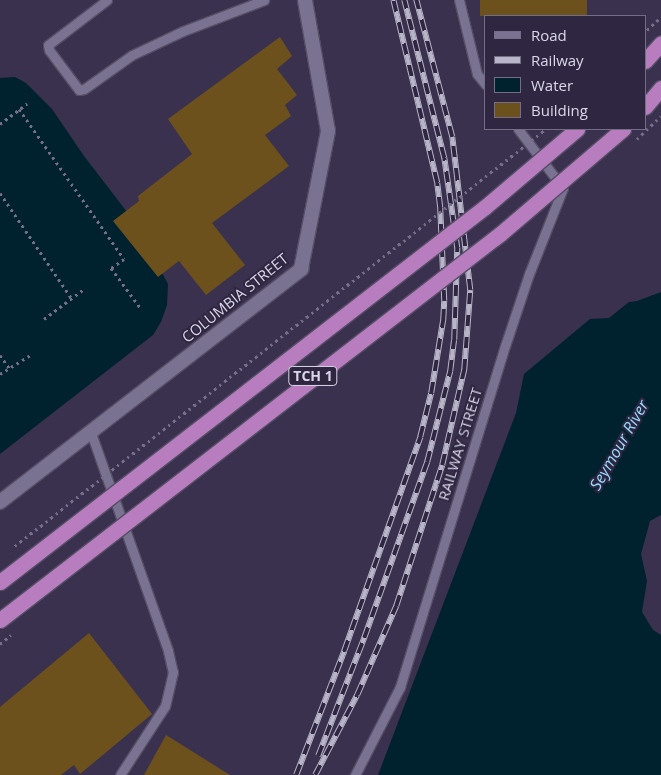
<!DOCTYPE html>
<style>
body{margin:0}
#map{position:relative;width:661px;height:775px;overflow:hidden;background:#39314d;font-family:"Open Sans",sans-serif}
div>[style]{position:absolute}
.water>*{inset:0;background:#00222f}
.building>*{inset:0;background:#6d511d;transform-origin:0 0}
.path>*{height:3px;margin-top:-1.5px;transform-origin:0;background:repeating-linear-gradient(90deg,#777088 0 2.5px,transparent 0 6.5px)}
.roads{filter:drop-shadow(1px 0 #554e65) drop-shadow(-1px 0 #554e65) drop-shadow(0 1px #554e65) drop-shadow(0 -1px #554e65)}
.service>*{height:9px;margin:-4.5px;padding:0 4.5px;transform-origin:4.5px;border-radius:4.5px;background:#7a7291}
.minor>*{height:14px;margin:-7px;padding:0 7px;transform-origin:7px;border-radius:7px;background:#7a7291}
.motorway>*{height:15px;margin:-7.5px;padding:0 7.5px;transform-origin:7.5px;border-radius:7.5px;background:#b77dbe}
.rail>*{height:5.5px;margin-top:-2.75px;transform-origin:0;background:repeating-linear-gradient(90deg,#2f2742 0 11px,#b9b5c9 0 22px);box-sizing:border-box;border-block:1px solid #b9b5c9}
.path-bridge>*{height:3px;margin-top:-1.5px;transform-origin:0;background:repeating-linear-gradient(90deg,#777088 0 2.5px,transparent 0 6.5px)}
.bridges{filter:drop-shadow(1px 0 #554e65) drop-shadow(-1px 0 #554e65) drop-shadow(0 1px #554e65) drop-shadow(0 -1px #554e65)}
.motorway-bridge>*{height:15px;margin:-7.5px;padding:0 7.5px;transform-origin:7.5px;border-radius:7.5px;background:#b77dbe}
span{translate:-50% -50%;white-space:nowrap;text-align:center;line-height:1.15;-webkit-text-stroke:4px #2f2742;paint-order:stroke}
.shield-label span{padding:1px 4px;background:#2f2742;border:1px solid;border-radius:4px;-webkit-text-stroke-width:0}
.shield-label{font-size:14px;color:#dbd7e9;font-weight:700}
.street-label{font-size:15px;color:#dbd7e9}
.water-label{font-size:16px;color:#94ddfe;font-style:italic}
.legend{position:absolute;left:484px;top:15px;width:162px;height:115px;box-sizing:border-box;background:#2f2742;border:1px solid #746d85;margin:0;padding:6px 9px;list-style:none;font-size:15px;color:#dbd7e9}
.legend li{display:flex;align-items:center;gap:10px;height:25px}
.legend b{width:25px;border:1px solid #746d85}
</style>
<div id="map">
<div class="water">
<div style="clip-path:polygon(15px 77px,26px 83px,52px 109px,84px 156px,134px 221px,168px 284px,167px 305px,161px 322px,153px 335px,0 454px,0 78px)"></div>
<div style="clip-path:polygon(661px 292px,661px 515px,650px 521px,641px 554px,647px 581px,642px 612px,653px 630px,661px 635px,661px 775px,378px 775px,516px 413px,524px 374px,590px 319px,609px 318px,629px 302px,637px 301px)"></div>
</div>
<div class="building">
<div style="left:480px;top:0;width:107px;height:16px"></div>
<div style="clip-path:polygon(280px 37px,292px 56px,277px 69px,297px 95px,285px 105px,291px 116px,265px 135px,289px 166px,212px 223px,245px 265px,206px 295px,179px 261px,158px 277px,113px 221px,139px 201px,138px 196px,192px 154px,168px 119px)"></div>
<div style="clip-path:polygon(89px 633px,152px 714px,80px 774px,74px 765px,61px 775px,0 775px,0 707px)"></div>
<div style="clip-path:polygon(166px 735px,230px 775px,144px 775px)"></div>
</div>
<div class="path">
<div style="left:647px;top:30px;width:19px;rotate:-43deg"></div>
<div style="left:19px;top:109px;width:183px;rotate:55deg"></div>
<div style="left:124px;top:259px;width:16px;rotate:145deg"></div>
<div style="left:111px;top:268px;width:52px;rotate:53.6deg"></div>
<div style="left:0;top:124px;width:34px;rotate:-37deg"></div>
<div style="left:0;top:193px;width:128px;rotate:55.8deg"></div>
<div style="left:44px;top:319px;width:50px;rotate:-36.9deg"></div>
<div style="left:0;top:355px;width:16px;rotate:55deg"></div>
<div style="left:0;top:374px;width:36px;rotate:-32deg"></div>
</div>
<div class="roads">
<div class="service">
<div style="left:107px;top:0;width:74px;rotate:142.7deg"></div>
<div style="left:48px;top:45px;width:5px;rotate:79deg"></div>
<div style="left:49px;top:50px;width:50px;rotate:53.1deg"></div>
<div style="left:79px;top:90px;width:5px;rotate:-11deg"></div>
<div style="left:84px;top:89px;width:59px;rotate:-35.3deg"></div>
<div style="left:132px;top:55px;width:56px;rotate:-25.2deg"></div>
<div style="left:183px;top:31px;width:87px;rotate:-20.9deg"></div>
<div style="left:459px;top:0;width:76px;rotate:76.3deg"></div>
<div style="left:477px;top:74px;width:13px;rotate:51deg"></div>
<div style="left:91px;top:433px;width:231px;rotate:70.5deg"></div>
<div style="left:168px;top:651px;width:22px;rotate:77deg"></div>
<div style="left:173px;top:672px;width:35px;rotate:103deg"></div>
<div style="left:165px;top:706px;width:82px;rotate:123.1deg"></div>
<div style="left:355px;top:775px;width:99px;rotate:-62.9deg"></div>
<div style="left:400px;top:687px;width:357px;rotate:-72.9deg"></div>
<div style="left:505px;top:346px;width:76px;rotate:-71.6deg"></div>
<div style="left:529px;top:274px;width:92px;rotate:-68.4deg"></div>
<div style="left:563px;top:188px;width:74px;rotate:-127.3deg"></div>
</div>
<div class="minor">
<div style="left:0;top:502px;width:381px;rotate:-37.7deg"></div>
<div style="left:301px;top:269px;width:141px;rotate:-78.9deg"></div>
<div style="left:328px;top:131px;width:133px;rotate:-100deg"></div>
</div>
<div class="motorway">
<div style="left:645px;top:61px;width:24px;rotate:-48deg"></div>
<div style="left:645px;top:107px;width:25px;rotate:-50deg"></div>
</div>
</div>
<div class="rail">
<div style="left:318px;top:756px;width:127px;rotate:-68.7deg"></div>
<div style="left:364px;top:638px;width:187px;rotate:-70.3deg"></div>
<div style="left:427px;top:462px;width:94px;rotate:-75.8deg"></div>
<div style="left:450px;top:371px;width:31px;rotate:-83deg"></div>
<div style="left:454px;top:340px;width:92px;rotate:-88.1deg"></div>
<div style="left:457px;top:248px;width:91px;rotate:-98.2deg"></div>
<div style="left:444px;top:158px;width:163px;rotate:-104.2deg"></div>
<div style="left:296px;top:775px;width:133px;rotate:-68.8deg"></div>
<div style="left:344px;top:651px;width:227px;rotate:-70.4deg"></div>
<div style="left:420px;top:437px;width:45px;rotate:-76deg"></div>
<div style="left:431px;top:393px;width:74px;rotate:-80.7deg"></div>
<div style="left:443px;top:320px;width:19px;rotate:-87deg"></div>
<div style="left:444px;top:301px;width:93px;rotate:-92.5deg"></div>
<div style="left:440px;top:208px;width:25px;rotate:-97deg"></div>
<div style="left:437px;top:183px;width:188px;rotate:-103.5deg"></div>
<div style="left:315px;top:775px;width:90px;rotate:-62.3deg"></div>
<div style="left:357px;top:695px;width:97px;rotate:-66.3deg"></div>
<div style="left:396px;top:606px;width:148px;rotate:-71.9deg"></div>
<div style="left:442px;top:465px;width:98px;rotate:-77deg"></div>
<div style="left:464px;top:370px;width:80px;rotate:-85.7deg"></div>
<div style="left:470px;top:290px;width:112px;rotate:-96.7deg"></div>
<div style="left:457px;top:179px;width:42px;rotate:-96.8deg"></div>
<div style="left:452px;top:137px;width:142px;rotate:-104.7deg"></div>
</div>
<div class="path-bridge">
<div style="left:637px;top:139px;width:33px;rotate:-44deg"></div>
<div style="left:15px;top:546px;width:675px;rotate:-38.14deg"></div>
<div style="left:0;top:644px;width:14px;rotate:-39deg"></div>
</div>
<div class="bridges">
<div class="motorway-bridge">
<div style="left:0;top:582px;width:613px;rotate:-37.71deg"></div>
<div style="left:485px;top:207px;width:121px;rotate:-40.3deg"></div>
<div style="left:0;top:620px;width:632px;rotate:-37.67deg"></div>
<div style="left:500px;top:234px;width:162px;rotate:-40.5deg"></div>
</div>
</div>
<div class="shield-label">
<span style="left:313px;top:376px">TCH 1</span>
</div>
<div class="street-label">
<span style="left:235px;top:298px;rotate:-39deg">COLUMBIA STREET</span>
<span style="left:460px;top:444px;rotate:-73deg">RAILWAY STREET</span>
</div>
<div class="water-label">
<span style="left:619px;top:445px;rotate:-60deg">Seymour River</span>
</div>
<ul class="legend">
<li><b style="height:6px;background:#7a7291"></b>Road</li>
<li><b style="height:6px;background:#b9b5c9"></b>Railway</li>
<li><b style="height:14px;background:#00222f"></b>Water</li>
<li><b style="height:14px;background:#6d511d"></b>Building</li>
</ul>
</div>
